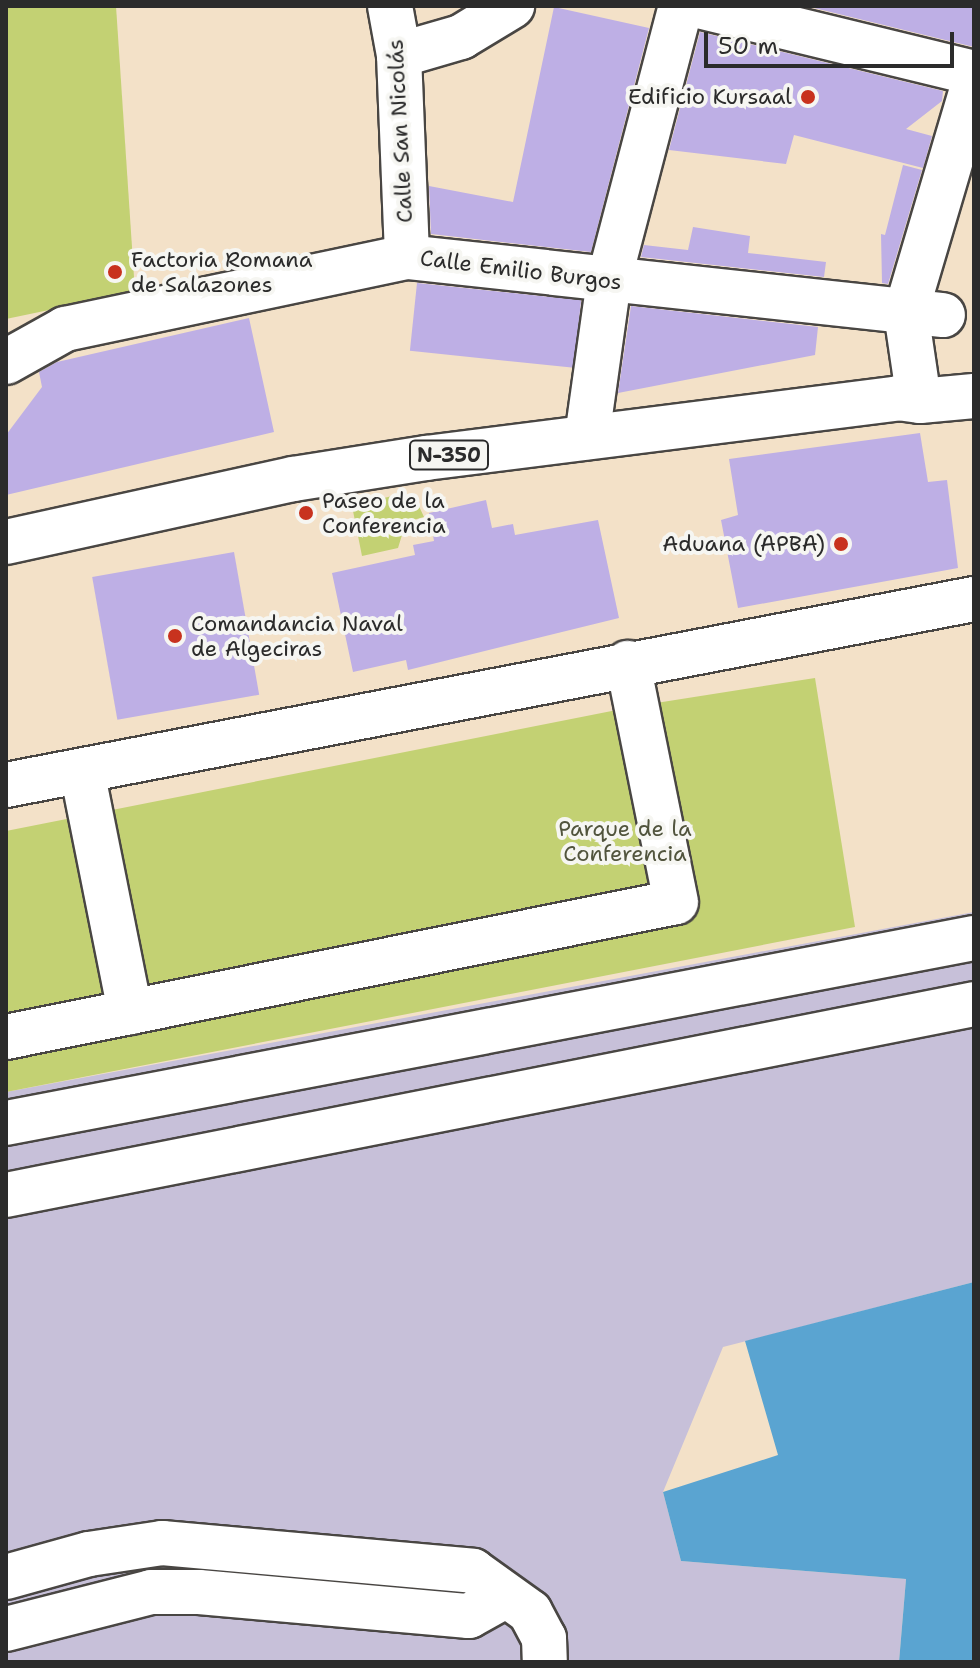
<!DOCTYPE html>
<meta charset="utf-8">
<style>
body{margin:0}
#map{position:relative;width:980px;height:1668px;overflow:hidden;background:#f3e1c8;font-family:"Shantell Sans",sans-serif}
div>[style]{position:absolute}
.industrial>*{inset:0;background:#c7c0d9}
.green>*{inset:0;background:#c3d173}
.water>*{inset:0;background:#5aa4d1}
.building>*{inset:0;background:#beafe5;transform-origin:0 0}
.roads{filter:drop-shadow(2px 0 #494643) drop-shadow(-2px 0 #494643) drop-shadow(0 2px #494643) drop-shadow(0 -2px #494643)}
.minor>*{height:44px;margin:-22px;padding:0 22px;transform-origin:22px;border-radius:22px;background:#fff}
.major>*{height:44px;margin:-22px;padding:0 22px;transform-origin:22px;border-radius:22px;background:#fff}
.highway>*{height:44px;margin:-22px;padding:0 22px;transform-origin:22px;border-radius:22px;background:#fff}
.dots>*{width:22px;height:22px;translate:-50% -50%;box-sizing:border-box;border:4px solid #f6f6f2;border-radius:50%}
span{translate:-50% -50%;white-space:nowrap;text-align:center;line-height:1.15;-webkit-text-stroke:8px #f6f6f2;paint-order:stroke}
.shield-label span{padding:2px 6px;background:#f6f6f2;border:2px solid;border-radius:6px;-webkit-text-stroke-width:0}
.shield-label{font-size:20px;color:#2b2b2b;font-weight:700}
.poi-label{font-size:22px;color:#2b2b2b}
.right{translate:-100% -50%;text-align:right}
.left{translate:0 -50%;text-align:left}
.street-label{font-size:22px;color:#2b2b2b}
.park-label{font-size:22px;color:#51543d}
.frame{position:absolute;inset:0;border:8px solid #2b2b2b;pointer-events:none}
.scale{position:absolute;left:704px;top:32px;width:250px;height:36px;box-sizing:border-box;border:4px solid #2b2b2b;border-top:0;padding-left:10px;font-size:24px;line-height:28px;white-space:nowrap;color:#2b2b2b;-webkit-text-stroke:6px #f6f6f2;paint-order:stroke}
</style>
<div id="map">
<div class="industrial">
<div style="clip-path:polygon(974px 912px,974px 1282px,723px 1347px,663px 1492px,681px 1561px,906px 1579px,899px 1662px,6px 1662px,6px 1092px)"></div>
</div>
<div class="green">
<div style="clip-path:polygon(6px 6px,116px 6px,135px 292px,6px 319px)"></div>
<div style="clip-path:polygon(396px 495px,417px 502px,424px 517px,406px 522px,398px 548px,362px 556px,352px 506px)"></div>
<div style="clip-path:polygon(815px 678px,855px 927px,6px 1092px,6px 831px,637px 706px)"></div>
</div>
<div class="water">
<div style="clip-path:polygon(974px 1282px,974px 1662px,899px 1662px,906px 1579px,681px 1561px,663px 1492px,778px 1455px,745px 1341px)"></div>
</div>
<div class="building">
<div style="clip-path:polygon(815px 6px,974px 6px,974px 47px,814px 8px)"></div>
<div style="clip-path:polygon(554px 7px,649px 28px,591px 252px,431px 234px,429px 186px,513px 202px)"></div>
<div style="clip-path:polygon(700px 32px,943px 91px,942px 101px,906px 129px,932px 136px,923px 168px,794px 135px,786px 164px,669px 150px)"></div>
<div style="clip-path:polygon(903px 165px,922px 170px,888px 284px,882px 283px,881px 234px,885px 235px)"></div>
<div style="clip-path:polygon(693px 227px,750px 236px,748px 253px,826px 262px,824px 277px,641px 257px,644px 245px,688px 250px)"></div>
<div style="left:417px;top:283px;width:165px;height:68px;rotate:6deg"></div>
<div style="clip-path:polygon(631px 306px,818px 327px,815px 355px,618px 393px)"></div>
<div style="clip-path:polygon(249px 318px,274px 432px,6px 495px,6px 435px,42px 387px,39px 372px,57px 362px)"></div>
<div style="clip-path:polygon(920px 433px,928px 482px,947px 480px,958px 568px,738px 608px,721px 520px,738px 515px,729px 459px)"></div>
<div style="clip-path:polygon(486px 500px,492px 528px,513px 524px,515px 535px,598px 520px,619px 618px,408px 670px,406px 660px,353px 672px,332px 573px,415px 555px,413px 545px,434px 541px,429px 513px)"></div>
<div style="left:234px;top:552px;width:145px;height:144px;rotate:80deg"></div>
</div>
<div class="roads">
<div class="minor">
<div style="left:390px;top:6px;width:50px;rotate:79.6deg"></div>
<div style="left:399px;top:55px;width:202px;rotate:87.7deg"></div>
<div style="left:699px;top:6px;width:283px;rotate:13.7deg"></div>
<div style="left:399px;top:55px;width:65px;rotate:-16.2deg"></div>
<div style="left:461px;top:37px;width:60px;rotate:-31.3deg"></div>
<div style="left:6px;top:362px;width:68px;rotate:-29.2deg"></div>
<div style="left:65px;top:329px;width:349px;rotate:-11.9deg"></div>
<div style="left:407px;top:257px;width:539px;rotate:6.18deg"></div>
<div style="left:916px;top:380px;width:69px;rotate:-98.4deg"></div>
<div style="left:906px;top:312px;width:239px;rotate:-73.5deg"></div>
<div style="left:587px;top:437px;width:159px;rotate:-82deg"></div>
<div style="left:609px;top:280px;width:283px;rotate:-75.3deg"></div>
<div style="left:82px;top:771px;width:246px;rotate:78.7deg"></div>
<div style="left:6px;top:785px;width:986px;rotate:-10.88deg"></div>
<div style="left:6px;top:1037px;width:683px;rotate:-11.39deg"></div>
<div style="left:676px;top:902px;width:244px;rotate:-101.4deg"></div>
<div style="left:6px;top:1577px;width:86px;rotate:-15.5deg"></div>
<div style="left:89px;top:1554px;width:74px;rotate:-8.6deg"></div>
<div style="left:162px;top:1543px;width:312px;rotate:5.1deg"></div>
<div style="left:473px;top:1571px;width:70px;rotate:35.7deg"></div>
<div style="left:530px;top:1612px;width:30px;rotate:62deg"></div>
<div style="left:544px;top:1638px;width:24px;rotate:88deg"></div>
<div style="left:6px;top:1629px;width:150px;rotate:-14.3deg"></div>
<div style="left:151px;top:1592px;width:48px"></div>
<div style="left:199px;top:1592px;width:271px;rotate:5.1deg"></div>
<div style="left:469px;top:1616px;width:39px;rotate:-29deg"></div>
</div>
<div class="major">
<div style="left:6px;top:1123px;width:986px;rotate:-10.82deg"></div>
<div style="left:6px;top:1195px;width:987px;rotate:-11.16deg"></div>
</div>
<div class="highway">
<div style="left:6px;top:542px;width:294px;rotate:-12.4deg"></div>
<div style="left:293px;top:479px;width:135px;rotate:-9deg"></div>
<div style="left:426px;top:458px;width:476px;rotate:-7.2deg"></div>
<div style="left:898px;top:398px;width:22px;rotate:8deg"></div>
<div style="left:920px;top:401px;width:54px;rotate:-5.3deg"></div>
</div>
</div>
<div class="dots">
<div style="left:808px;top:97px;background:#c8321e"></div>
<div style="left:115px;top:272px;background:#c8321e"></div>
<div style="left:306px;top:513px;background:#c8321e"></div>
<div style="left:841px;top:544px;background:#c8321e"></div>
<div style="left:175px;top:636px;background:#c8321e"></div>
</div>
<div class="shield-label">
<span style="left:449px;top:455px">N-350</span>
</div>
<div class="poi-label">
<span class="right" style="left:792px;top:97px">Edificio Kursaal</span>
<span class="left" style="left:131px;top:272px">Factoria Romana<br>de Salazones</span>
<span class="left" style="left:322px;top:513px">Paseo de la<br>Conferencia</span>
<span class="right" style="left:825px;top:544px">Aduana (APBA)</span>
<span class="left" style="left:191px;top:636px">Comandancia Naval<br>de Algeciras</span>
</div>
<div class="street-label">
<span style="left:400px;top:131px;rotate:-93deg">Calle San Nicolás</span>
<span style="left:521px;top:270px;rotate:7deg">Calle Emilio Burgos</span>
</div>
<div class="park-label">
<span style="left:625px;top:841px">Parque de la<br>Conferencia</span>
</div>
<div class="frame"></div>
<div class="scale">50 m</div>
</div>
